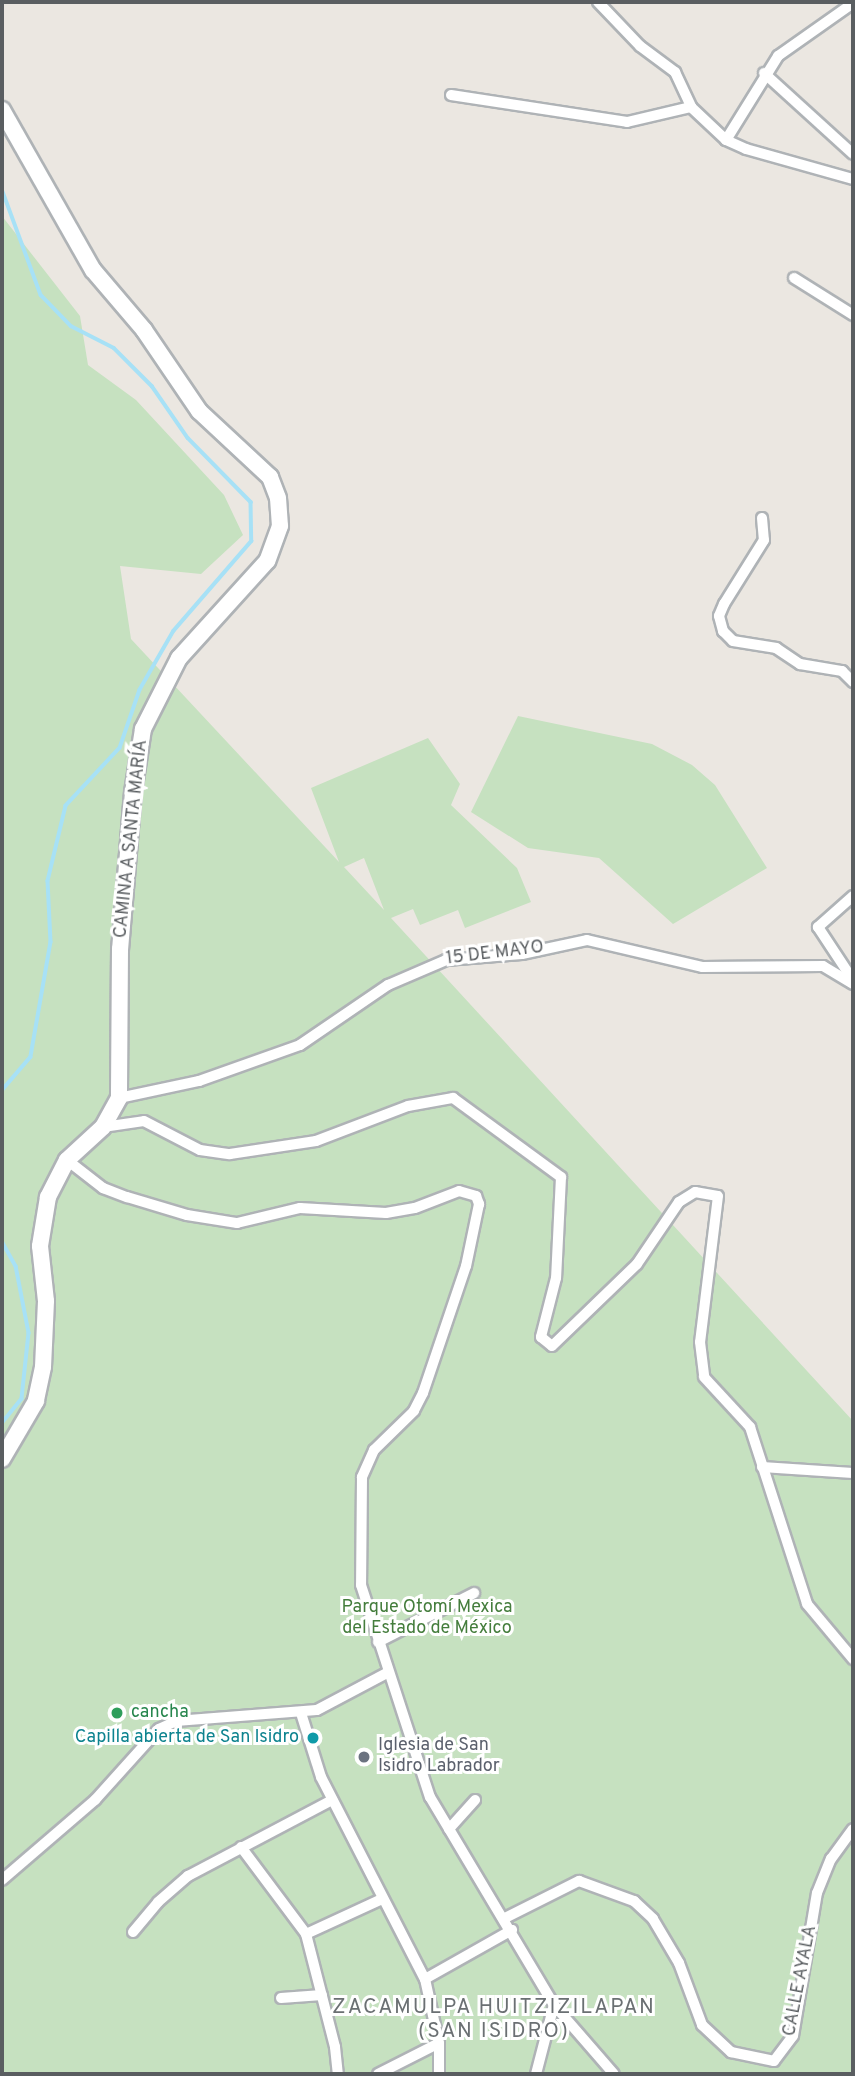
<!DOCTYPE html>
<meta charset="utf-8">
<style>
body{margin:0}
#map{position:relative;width:855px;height:2076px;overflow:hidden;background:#ebe7e1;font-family:Overpass,sans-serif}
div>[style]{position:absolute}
.green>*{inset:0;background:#c6e1c0}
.stream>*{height:3.5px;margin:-1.75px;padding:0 1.75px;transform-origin:1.75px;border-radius:1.75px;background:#a7e1f6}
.roads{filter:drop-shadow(2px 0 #afb3b6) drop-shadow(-2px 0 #afb3b6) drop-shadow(0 2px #afb3b6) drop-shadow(0 -2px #afb3b6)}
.minor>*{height:10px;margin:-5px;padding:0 5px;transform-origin:5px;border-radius:5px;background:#fff}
.secondary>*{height:16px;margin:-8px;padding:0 8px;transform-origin:8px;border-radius:8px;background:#fff}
.dots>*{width:19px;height:19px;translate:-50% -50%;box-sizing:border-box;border:4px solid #fff;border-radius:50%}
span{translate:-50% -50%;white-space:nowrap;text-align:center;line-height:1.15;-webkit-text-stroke:6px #fff;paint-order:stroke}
.street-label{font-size:18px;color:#5a5e61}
.park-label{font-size:18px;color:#447d3c}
.leisure-label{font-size:18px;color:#27864d}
.left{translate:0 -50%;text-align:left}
.culture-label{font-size:18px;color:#0d838f}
.right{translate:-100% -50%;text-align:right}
.worship-label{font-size:18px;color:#5b616d}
.quarter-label{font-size:21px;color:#6b7073;letter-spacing:2px}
.frame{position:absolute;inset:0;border:4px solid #5a5e61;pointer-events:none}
</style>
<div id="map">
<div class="green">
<div style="clip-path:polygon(evenodd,2px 216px,80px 316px,88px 365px,136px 400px,224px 495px,243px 535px,201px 574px,120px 566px,131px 639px,339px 862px,311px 788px,428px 738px,460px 784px,451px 805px,517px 868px,531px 902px,465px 928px,458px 910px,420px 925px,413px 909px,391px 918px,853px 1421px,853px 2074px,2px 2074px,2px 216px,364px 858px,384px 910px,344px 867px,364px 858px)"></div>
<div style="clip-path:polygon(518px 716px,652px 744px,692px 765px,715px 785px,767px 868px,673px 924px,599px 858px,528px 848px,471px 812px)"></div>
</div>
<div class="stream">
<div style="left:2px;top:189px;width:113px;rotate:69.8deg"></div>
<div style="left:41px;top:295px;width:43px;rotate:45.9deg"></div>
<div style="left:71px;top:326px;width:48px;rotate:27.1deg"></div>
<div style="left:114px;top:348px;width:54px;rotate:45deg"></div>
<div style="left:152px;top:386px;width:63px;rotate:55.3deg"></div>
<div style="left:188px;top:438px;width:90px;rotate:45.5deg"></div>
<div style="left:251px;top:502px;width:39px;rotate:89deg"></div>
<div style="left:252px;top:541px;width:119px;rotate:130.9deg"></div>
<div style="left:174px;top:631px;width:68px;rotate:120deg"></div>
<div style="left:140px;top:690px;width:61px;rotate:109deg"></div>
<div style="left:120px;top:748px;width:79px;rotate:133deg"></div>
<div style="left:66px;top:806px;width:77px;rotate:103.5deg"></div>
<div style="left:48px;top:881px;width:61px;rotate:87.2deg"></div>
<div style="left:51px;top:942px;width:117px;rotate:99.9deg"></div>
<div style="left:31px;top:1057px;width:45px;rotate:130.5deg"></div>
<div style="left:2px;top:1241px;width:29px;rotate:61deg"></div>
<div style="left:16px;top:1266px;width:68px;rotate:79deg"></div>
<div style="left:29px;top:1333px;width:66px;rotate:96.1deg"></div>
<div style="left:22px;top:1399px;width:32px;rotate:129deg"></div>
</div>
<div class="roads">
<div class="minor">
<div style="left:598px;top:2px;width:61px;rotate:46.3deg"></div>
<div style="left:640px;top:46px;width:44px;rotate:36.6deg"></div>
<div style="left:675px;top:72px;width:38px;rotate:65deg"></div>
<div style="left:764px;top:73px;width:120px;rotate:42.3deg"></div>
<div style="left:451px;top:95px;width:178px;rotate:8.7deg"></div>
<div style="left:627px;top:122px;width:66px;rotate:-13.2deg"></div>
<div style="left:691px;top:107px;width:48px;rotate:43.3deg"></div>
<div style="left:726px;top:140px;width:22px;rotate:24deg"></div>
<div style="left:746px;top:149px;width:111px;rotate:15.7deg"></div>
<div style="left:726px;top:140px;width:99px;rotate:-58.2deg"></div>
<div style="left:778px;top:56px;width:92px;rotate:-35.2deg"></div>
<div style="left:794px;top:278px;width:70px;rotate:32.1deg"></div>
<div style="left:762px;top:518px;width:22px;rotate:85deg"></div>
<div style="left:764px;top:540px;width:75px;rotate:122deg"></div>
<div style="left:724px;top:604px;width:13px;rotate:113deg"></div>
<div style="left:719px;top:616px;width:16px;rotate:75deg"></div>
<div style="left:723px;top:631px;width:14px;rotate:45deg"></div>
<div style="left:733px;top:641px;width:44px;rotate:9.2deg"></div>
<div style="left:776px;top:648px;width:29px;rotate:34deg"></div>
<div style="left:800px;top:664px;width:43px;rotate:9.5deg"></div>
<div style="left:842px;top:671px;width:16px;rotate:45deg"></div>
<div style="left:853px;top:896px;width:47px;rotate:138.5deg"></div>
<div style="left:818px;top:927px;width:64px;rotate:56.6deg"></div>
<div style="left:119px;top:1098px;width:82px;rotate:-12deg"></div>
<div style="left:199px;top:1081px;width:107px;rotate:-19.6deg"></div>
<div style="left:300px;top:1045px;width:107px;rotate:-34.3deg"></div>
<div style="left:388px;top:985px;width:63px;rotate:-23.3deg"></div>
<div style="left:446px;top:960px;width:76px;rotate:-4.5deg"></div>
<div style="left:522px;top:954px;width:66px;rotate:-12.2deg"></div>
<div style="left:587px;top:940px;width:118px;rotate:13.2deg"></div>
<div style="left:702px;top:967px;width:121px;rotate:-0.5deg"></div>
<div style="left:823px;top:966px;width:35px;rotate:31deg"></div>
<div style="left:103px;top:1127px;width:41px;rotate:-8.3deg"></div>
<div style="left:144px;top:1121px;width:63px;rotate:27.4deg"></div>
<div style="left:200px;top:1150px;width:30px;rotate:8deg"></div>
<div style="left:230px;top:1154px;width:87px;rotate:-8.6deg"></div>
<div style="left:316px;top:1141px;width:98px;rotate:-20.8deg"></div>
<div style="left:408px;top:1106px;width:46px;rotate:-10.1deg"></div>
<div style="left:453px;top:1098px;width:134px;rotate:36.2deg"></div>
<div style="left:561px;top:1177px;width:101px;rotate:92.8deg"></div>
<div style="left:556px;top:1278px;width:61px;rotate:104.3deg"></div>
<div style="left:541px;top:1337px;width:14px;rotate:39deg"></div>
<div style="left:552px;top:1346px;width:118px;rotate:-44deg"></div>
<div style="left:637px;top:1264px;width:75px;rotate:-55.9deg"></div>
<div style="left:679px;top:1202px;width:19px;rotate:-32deg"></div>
<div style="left:695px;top:1192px;width:23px;rotate:10deg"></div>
<div style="left:718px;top:1196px;width:147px;rotate:97deg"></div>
<div style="left:700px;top:1342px;width:35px;rotate:83deg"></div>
<div style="left:704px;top:1377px;width:68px;rotate:47.4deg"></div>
<div style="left:750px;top:1427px;width:186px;rotate:72.1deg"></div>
<div style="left:807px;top:1604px;width:72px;rotate:50.1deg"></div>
<div style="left:67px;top:1160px;width:46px;rotate:37.9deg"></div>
<div style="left:103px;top:1188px;width:26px;rotate:21deg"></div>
<div style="left:127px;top:1197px;width:63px;rotate:16.7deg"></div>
<div style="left:187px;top:1215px;width:51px;rotate:9.1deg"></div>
<div style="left:237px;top:1223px;width:65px;rotate:-13.4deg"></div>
<div style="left:300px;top:1208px;width:86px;rotate:3.3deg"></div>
<div style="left:386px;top:1213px;width:29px;rotate:-10deg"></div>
<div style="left:415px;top:1208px;width:47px;rotate:-21.1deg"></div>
<div style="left:459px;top:1191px;width:18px;rotate:16deg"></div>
<div style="left:476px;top:1196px;width:9px;rotate:69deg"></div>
<div style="left:479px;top:1204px;width:63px;rotate:101.8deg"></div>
<div style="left:466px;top:1266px;width:134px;rotate:108.7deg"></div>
<div style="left:423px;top:1393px;width:20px;rotate:117deg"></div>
<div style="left:414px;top:1411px;width:56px;rotate:135.7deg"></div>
<div style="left:374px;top:1450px;width:30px;rotate:114deg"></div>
<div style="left:362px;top:1477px;width:108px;rotate:90.5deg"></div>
<div style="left:361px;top:1585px;width:223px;rotate:72deg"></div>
<div style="left:430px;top:1797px;width:242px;rotate:59.2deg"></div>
<div style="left:554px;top:2005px;width:91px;rotate:49deg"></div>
<div style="left:762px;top:1467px;width:91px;rotate:3.8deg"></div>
<div style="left:378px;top:1642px;width:108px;rotate:-27deg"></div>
<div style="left:301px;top:1713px;width:67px;rotate:72.6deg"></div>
<div style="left:321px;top:1777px;width:227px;rotate:62.8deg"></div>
<div style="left:425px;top:1979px;width:66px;rotate:77.7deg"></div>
<div style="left:439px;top:2043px;width:31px;rotate:90deg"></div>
<div style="left:449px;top:1829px;width:39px;rotate:-48deg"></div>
<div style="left:241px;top:1847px;width:109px;rotate:53.2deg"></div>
<div style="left:306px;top:1934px;width:117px;rotate:75.6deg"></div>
<div style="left:335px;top:2047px;width:27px;rotate:84deg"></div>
<div style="left:2px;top:1880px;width:123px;rotate:-40.7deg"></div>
<div style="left:95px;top:1800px;width:96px;rotate:-48deg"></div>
<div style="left:159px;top:1729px;width:19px;rotate:-25deg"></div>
<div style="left:176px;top:1721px;width:141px;rotate:-4.5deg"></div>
<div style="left:317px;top:1710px;width:79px;rotate:-27.9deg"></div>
<div style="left:505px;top:1918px;width:83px;rotate:-26.6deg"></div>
<div style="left:579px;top:1881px;width:59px;rotate:20deg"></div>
<div style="left:634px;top:1901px;width:26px;rotate:43deg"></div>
<div style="left:653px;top:1919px;width:51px;rotate:59.4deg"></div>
<div style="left:679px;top:1963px;width:66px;rotate:69.6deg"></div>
<div style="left:702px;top:2025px;width:40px;rotate:43deg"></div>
<div style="left:731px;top:2052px;width:44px;rotate:11.8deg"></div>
<div style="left:774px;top:2061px;width:31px;rotate:-53deg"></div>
<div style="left:793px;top:2036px;width:145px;rotate:-80.5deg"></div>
<div style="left:817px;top:1893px;width:37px;rotate:-68deg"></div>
<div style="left:831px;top:1859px;width:37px;rotate:-54deg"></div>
<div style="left:133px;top:1932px;width:39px;rotate:-50deg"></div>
<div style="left:158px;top:1902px;width:40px;rotate:-41deg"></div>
<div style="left:188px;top:1876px;width:163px;rotate:-27.8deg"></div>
<div style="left:306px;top:1934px;width:84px;rotate:-24.7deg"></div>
<div style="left:425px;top:1979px;width:100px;rotate:-29.4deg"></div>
<div style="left:281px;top:1998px;width:41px;rotate:-4.2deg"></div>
<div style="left:378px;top:2074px;width:68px;rotate:-26.9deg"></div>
<div style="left:536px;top:2074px;width:71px;rotate:-75.4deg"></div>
</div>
<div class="secondary">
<div style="left:2px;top:110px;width:184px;rotate:60.4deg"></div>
<div style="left:93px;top:270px;width:79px;rotate:49.6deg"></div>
<div style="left:144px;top:330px;width:98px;rotate:55.8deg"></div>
<div style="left:199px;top:411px;width:97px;rotate:42.9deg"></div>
<div style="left:270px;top:477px;width:22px;rotate:69deg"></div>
<div style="left:278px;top:498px;width:28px;rotate:86deg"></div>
<div style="left:280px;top:526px;width:37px;rotate:110deg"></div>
<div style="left:267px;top:561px;width:131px;rotate:132.2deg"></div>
<div style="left:179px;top:658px;width:80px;rotate:116.9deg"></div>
<div style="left:143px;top:729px;width:64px;rotate:99deg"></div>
<div style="left:133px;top:792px;width:158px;rotate:94.7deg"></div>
<div style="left:120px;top:949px;width:149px;rotate:90.4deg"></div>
<div style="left:119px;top:1098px;width:33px;rotate:119deg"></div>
<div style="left:103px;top:1127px;width:49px;rotate:137.5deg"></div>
<div style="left:67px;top:1160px;width:42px;rotate:117.2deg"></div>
<div style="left:48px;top:1197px;width:50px;rotate:99.3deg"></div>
<div style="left:40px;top:1246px;width:55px;rotate:83.8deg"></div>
<div style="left:46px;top:1301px;width:66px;rotate:92.6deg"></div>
<div style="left:43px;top:1367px;width:35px;rotate:102deg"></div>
<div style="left:36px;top:1401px;width:67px;rotate:120.4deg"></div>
</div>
</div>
<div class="dots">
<div style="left:117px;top:1713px;background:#2e9e5b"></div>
<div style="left:313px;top:1738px;background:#0f9aa8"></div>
<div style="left:364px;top:1757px;background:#6b7280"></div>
</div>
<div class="street-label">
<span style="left:132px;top:839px;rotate:-84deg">CAMINA A SANTA MARÍA</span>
<span style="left:495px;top:954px;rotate:-7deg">15 DE MAYO</span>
<span style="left:801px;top:1981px;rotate:-79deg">CALLE AYALA</span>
</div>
<div class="park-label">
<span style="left:427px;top:1619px">Parque Otomí Mexica<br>del Estado de México</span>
</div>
<div class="leisure-label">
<span class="left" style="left:131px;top:1713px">cancha</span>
</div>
<div class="culture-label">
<span class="right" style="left:299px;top:1738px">Capilla abierta de San Isidro</span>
</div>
<div class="worship-label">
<span class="left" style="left:378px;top:1757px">Iglesia de San<br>Isidro Labrador</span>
</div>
<div class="quarter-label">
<span style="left:494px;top:2020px">ZACAMULPA HUITZIZILAPAN<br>(SAN ISIDRO)</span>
</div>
<div class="frame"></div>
</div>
